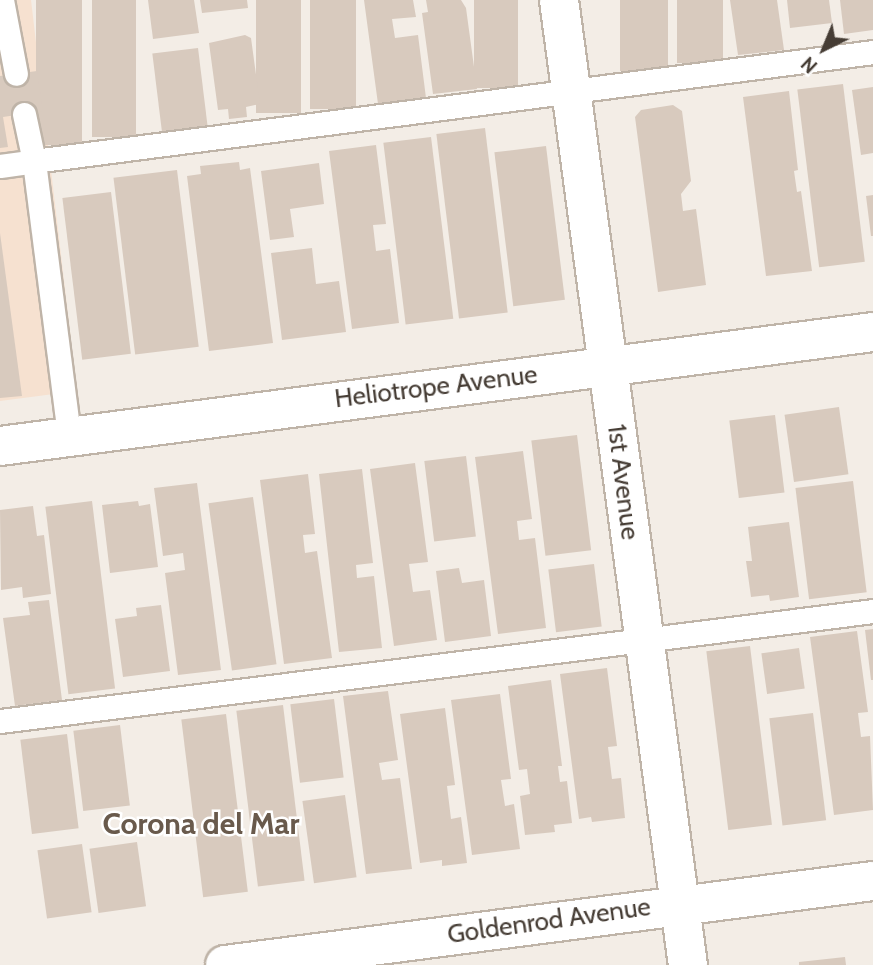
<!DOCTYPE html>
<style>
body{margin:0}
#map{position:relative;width:873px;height:965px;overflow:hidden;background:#f3ede6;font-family:Cabin,sans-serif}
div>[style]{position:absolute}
.commercial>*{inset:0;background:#f6e1d0}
.building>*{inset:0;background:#d8cabe;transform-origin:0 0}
.roads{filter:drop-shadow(2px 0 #bfb4a8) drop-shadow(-2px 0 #bfb4a8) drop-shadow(0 2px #bfb4a8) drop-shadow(0 -2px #bfb4a8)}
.lane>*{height:23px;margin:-11.5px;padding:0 11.5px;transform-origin:11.5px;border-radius:11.5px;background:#fff}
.street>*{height:38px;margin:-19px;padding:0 19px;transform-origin:19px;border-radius:19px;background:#fff}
span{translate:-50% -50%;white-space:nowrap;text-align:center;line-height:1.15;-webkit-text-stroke:5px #fff;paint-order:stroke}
.street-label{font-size:26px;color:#463d35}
.quarter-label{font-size:30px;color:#695a4c;font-weight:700}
.north{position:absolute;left:789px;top:14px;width:70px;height:70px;-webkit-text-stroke:5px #fff;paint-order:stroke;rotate:223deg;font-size:19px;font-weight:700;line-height:28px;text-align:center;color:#463d35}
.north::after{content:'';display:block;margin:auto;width:24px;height:32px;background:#463d35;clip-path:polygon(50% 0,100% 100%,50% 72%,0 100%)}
</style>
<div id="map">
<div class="commercial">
<div style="clip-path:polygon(0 0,31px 0,77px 391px,0 401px)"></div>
</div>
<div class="building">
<div style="left:36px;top:0;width:46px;height:145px"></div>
<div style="left:92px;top:0;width:44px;height:137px"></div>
<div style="clip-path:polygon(148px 0,194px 0,199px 33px,153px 39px)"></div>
<div style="clip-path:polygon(200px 0,247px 0,248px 8px,202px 13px)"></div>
<div style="left:256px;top:0;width:45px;height:113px"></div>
<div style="left:310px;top:0;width:46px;height:109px"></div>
<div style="clip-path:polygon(364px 0,413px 0,416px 17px,392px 19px,395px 38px,418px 35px,426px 98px,378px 104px)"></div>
<div style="clip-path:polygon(426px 0,461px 0,466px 8px,477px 89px,433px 94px,422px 13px,428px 12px)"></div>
<div style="left:474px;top:0;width:44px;height:88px"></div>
<div style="left:620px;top:0;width:48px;height:71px"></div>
<div style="left:677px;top:0;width:46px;height:63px"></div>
<div style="clip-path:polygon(730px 0,777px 0,784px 50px,738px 55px)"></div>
<div style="clip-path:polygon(787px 0,829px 0,832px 23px,790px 28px)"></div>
<div style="clip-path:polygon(840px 0,873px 0,873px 30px,844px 34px)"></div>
<div style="clip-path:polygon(245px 35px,251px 38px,260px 104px,246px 107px,247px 117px,229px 119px,228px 109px,218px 110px,209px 43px)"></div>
<div style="left:198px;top:48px;width:79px;height:46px;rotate:83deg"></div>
<div style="clip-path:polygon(37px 71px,43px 111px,3px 117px,8px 147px,0 148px,0 76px)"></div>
<div style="left:843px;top:84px;width:179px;height:46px;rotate:83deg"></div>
<div style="clip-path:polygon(873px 87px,873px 153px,861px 155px,852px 90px)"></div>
<div style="clip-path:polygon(789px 91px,798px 170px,794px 171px,797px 192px,801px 191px,812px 271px,766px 276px,743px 97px)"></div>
<div style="clip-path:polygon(673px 105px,682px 111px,691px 181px,681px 194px,683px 211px,696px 209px,706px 285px,658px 292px,635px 117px,641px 110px)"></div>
<div style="left:485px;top:128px;width:186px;height:49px;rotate:83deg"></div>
<div style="left:431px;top:137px;width:183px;height:48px;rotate:83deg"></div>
<div style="clip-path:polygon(376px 145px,386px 224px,373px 225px,376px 251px,390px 249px,399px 323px,352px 329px,329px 151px)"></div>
<div style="left:546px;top:146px;width:155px;height:52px;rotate:83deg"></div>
<div style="clip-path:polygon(239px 162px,240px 170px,250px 168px,273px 343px,209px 351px,187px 176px,201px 174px,200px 166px)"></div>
<div style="clip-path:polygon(319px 163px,324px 204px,290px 209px,294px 237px,270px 240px,261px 171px)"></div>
<div style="left:177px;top:170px;width:178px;height:64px;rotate:83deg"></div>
<div style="left:111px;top:192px;width:163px;height:49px;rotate:83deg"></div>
<div style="clip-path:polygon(873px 195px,873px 236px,871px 236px,866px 196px)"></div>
<div style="clip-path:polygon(0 233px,22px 396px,0 398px)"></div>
<div style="clip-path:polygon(312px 248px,316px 284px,339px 281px,346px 332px,282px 340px,271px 253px)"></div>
<div style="left:839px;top:407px;width:68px;height:55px;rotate:82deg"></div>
<div style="left:775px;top:415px;width:78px;height:46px;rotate:83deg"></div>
<div style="left:577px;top:435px;width:116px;height:46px;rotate:83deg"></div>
<div style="clip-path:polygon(523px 451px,532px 519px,517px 521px,519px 540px,535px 538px,546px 628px,498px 634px,475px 457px)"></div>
<div style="left:466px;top:456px;width:81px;height:42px;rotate:83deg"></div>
<div style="clip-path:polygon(415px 463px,428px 562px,409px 564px,413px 592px,430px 590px,437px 640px,394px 646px,370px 469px)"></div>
<div style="clip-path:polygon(362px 469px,373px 563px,356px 565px,357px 578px,374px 576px,382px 648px,339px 652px,319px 474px)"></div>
<div style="clip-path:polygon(308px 474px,315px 534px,303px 535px,305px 553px,317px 551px,332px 658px,284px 664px,260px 480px)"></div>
<div style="left:853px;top:481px;width:112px;height:58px;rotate:83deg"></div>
<div style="clip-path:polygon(197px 483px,221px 670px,178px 675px,165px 573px,185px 570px,183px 553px,163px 556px,154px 488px)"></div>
<div style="left:253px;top:497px;width:169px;height:45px;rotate:82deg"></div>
<div style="left:92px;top:501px;width:189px;height:47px;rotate:83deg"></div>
<div style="clip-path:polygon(138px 501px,139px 506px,150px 504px,158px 567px,110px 573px,102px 505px)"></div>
<div style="clip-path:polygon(33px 506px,37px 536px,44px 535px,51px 594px,23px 598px,22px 587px,1px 590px,0 510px)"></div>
<div style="clip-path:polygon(789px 522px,799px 597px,770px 601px,769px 595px,751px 597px,746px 561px,752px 561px,748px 527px)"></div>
<div style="left:594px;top:564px;width:63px;height:46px;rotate:83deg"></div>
<div style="clip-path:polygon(459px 568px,462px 583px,484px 580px,491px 636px,445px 642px,436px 571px)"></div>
<div style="clip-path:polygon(49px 600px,62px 700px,15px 706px,3px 618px,30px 615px,28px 602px)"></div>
<div style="clip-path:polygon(161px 605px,170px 671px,123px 677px,115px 619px,137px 616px,136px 608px)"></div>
<div style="clip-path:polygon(873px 629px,873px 680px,871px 680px,865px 630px)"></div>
<div style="clip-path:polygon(857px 631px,868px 712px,858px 713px,861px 737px,870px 736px,873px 810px,834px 815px,810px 637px)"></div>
<div style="left:750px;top:646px;width:180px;height:44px;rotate:83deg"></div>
<div style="left:799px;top:648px;width:41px;height:38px;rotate:82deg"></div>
<div style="clip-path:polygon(607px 668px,617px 746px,608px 747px,612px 779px,621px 778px,625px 818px,592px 822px,591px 817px,579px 819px,560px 674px)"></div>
<div style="clip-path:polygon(551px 680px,562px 766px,558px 766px,560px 782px,567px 781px,572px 823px,554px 825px,555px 832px,525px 835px,520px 796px,530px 794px,527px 769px,519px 770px,508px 686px)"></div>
<div style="clip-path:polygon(388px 691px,398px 760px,379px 763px,382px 780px,400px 778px,412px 869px,366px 874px,343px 696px)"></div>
<div style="clip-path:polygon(500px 694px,511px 779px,501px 780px,505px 806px,514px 804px,520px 849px,472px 855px,451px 700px)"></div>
<div style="left:334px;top:699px;width:79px;height:44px;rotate:83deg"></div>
<div style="left:283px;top:705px;width:177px;height:47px;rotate:83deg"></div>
<div style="clip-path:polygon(445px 708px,455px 785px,447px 786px,451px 819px,461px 817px,467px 863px,442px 866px,442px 860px,420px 863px,400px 714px)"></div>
<div style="left:813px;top:713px;width:108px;height:44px;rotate:83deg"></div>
<div style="left:226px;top:714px;width:179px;height:45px;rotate:83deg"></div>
<div style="left:120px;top:725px;width:81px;height:47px;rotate:83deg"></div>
<div style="left:67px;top:734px;width:95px;height:47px;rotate:83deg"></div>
<div style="left:345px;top:795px;width:83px;height:43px;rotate:82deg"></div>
<div style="left:137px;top:842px;width:65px;height:48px;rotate:82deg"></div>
<div style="left:82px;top:844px;width:69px;height:45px;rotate:82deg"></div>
<div style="clip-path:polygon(845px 957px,846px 965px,799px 965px,799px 962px)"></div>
</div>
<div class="roads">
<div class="lane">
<div style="left:2px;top:0;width:75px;rotate:79.3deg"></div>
<div style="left:0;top:166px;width:34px;rotate:-8deg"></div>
<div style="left:34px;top:161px;width:48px;rotate:-102deg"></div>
<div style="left:69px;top:435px;width:276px;rotate:-97.3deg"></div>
<div style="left:34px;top:161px;width:846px;rotate:-7.4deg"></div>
<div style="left:0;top:721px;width:880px;rotate:-7.18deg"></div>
</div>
<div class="street">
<div style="left:559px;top:0;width:974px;rotate:82.39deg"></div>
<div style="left:0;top:446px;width:880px;rotate:-7.44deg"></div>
<div style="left:225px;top:965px;width:653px;rotate:-7.39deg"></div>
</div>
</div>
<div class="street-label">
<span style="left:436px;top:387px;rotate:-7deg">Heliotrope Avenue</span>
<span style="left:623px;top:482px;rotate:83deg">1st Avenue</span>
<span style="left:549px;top:921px;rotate:-8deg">Goldenrod Avenue</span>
</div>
<div class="quarter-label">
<span style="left:201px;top:824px">Corona del Mar</span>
</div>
<div class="north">N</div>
</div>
